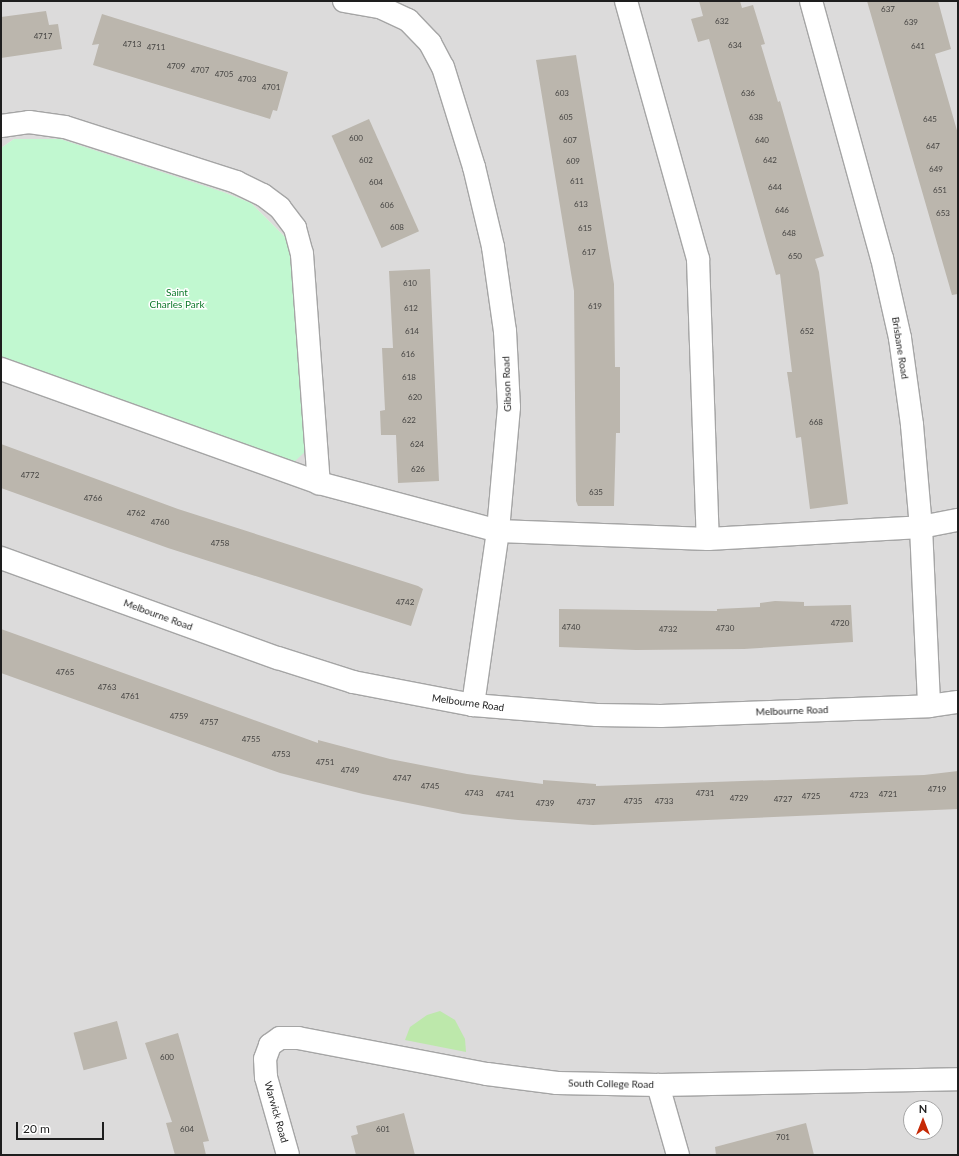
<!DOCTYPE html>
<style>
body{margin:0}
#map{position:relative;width:959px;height:1156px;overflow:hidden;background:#efede4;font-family:Lato,sans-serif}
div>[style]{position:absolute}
.residential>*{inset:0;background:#dcdbdb}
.grass>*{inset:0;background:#bde8ab}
.park>*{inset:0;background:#c1f8d0}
.building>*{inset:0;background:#bbb6ad;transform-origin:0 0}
.roads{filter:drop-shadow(1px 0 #a5a5a5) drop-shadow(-1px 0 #a5a5a5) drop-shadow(0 1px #a5a5a5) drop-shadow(0 -1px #a5a5a5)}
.minor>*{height:22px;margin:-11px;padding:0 11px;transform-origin:11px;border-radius:11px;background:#fff}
span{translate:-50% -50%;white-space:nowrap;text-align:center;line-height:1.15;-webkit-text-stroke:3px #fff;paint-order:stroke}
.number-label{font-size:8px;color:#454442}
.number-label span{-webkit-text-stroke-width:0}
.park-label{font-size:10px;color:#0e792b}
.street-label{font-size:10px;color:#1e1e1e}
.frame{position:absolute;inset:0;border:2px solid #1e1e1e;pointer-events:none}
.north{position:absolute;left:903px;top:1100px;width:40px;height:40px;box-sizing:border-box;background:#fff;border:1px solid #a5a5a5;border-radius:50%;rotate:0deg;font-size:11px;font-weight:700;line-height:16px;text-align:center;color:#1e1e1e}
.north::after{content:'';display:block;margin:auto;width:14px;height:18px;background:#c62905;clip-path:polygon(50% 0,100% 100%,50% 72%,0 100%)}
.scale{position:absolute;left:16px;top:1122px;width:88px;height:18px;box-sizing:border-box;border:2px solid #1e1e1e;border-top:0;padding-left:5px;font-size:12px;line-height:14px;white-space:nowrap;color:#1e1e1e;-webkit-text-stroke:3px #fff;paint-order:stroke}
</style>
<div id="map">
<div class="residential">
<div style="clip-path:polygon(evenodd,1px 1px,958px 1px,958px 1155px,1px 1155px,1px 358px,294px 462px,289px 241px,251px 203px,223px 192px,14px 139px,1px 148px,1px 1px,911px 1108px,935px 1108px,935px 1132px,911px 1132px,911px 1108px)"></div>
</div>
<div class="grass">
<div style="clip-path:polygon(440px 1011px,455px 1020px,465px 1039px,466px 1052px,405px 1040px,410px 1027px,427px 1015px)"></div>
</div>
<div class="park">
<div style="clip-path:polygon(14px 139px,60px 139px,223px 192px,251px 203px,289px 241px,308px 449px,294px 462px,1px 358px,1px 148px)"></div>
</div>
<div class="building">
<div style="clip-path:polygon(699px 1px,740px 1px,742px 8px,753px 5px,765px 44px,761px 45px,778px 102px,780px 101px,824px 256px,815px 259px,819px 272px,848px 504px,810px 509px,801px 437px,796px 438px,790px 392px,787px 372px,792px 372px,780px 274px,776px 275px,709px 39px,698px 42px,691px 19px,703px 16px)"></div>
<div style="clip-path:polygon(867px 1px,938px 1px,951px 49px,935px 54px,958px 134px,958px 294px,952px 295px)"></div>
<div style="clip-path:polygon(46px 11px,49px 25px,58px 24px,62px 49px,1px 58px,1px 17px)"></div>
<div style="clip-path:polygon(102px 14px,288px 72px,277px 111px,273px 110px,270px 119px,93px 65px,99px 44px,92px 45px)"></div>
<div style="clip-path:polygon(576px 55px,614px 284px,615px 367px,620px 367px,620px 433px,616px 433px,614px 506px,578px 506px,576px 501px,574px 291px,536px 60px)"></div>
<div style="left:369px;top:119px;width:123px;height:41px;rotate:66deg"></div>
<div style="clip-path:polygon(430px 269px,439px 481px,398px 483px,396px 435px,381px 435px,380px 411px,385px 410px,382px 348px,393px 348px,389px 271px)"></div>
<div style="clip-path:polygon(1px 444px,178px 509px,418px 586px,423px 589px,411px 626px,168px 548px,1px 488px)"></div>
<div style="clip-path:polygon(775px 601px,804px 602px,804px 606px,851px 605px,853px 642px,744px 649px,636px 650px,559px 647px,559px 609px,717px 611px,717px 609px,760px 607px,760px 603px)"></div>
<div style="clip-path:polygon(1px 629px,318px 743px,318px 740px,390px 759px,467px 774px,543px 784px,543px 780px,596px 784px,596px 786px,924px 775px,958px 771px,958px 809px,593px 825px,518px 820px,463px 814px,363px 794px,280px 773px,1px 673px)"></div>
<div style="left:117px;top:1021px;width:39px;height:45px;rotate:75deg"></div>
<div style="clip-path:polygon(178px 1033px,209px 1141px,203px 1142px,206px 1155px,175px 1155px,166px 1123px,172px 1122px,145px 1043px)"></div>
<div style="clip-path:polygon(404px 1113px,415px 1155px,356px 1155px,351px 1136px,358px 1134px,356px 1126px)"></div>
<div style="clip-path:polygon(806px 1123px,814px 1155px,716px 1155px,715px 1147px)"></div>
</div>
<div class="roads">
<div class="minor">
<div style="left:344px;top:1px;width:39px;rotate:10deg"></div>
<div style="left:382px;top:8px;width:29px;rotate:25deg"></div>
<div style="left:408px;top:20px;width:32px;rotate:46deg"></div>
<div style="left:430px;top:43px;width:27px;rotate:62deg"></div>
<div style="left:443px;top:67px;width:105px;rotate:72.8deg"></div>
<div style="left:474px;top:167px;width:82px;rotate:76.6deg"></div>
<div style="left:493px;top:247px;width:85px;rotate:81.9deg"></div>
<div style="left:505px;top:331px;width:76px;rotate:87deg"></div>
<div style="left:509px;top:407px;width:124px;rotate:95.1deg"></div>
<div style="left:498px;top:531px;width:176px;rotate:98.2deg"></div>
<div style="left:626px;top:1px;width:268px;rotate:74.4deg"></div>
<div style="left:698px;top:259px;width:280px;rotate:88deg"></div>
<div style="left:811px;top:1px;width:267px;rotate:74.6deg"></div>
<div style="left:882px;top:258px;width:82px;rotate:77.3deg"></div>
<div style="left:900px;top:338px;width:88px;rotate:82.1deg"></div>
<div style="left:912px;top:425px;width:102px;rotate:85deg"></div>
<div style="left:921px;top:527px;width:179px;rotate:87.4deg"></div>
<div style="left:1px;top:126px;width:28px;rotate:-8deg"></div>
<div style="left:29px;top:122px;width:36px;rotate:8deg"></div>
<div style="left:65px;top:127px;width:180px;rotate:17.8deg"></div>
<div style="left:236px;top:182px;width:30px;rotate:26deg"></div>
<div style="left:263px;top:195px;width:21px;rotate:37deg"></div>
<div style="left:280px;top:208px;width:25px;rotate:53deg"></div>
<div style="left:295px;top:228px;width:27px;rotate:75deg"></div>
<div style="left:302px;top:254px;width:230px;rotate:85.8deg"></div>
<div style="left:1px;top:369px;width:338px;rotate:19.7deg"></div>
<div style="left:319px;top:483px;width:185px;rotate:15deg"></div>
<div style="left:498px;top:531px;width:210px;rotate:2.2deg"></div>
<div style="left:708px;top:539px;width:213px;rotate:-3.2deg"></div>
<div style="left:921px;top:527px;width:38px;rotate:-11deg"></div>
<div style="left:1px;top:558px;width:294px;rotate:19.9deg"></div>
<div style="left:278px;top:658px;width:79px;rotate:17.7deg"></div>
<div style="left:353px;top:682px;width:122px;rotate:10.9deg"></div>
<div style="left:473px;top:705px;width:124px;rotate:4.6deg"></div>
<div style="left:597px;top:715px;width:64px;rotate:0.9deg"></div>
<div style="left:661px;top:716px;width:268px;rotate:-2.1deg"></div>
<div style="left:929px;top:706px;width:29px;rotate:-8deg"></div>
<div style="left:658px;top:1085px;width:73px;rotate:74.1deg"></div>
<div style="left:288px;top:1155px;width:81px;rotate:-105.8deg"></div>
<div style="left:266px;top:1077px;width:18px;rotate:-93deg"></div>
<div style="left:265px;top:1059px;width:15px;rotate:-70deg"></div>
<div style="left:270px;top:1045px;width:12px;rotate:-35deg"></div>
<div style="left:280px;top:1038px;width:18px"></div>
<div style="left:298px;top:1038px;width:192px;rotate:10.8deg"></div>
<div style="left:487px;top:1074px;width:71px;rotate:7.3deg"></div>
<div style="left:557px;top:1083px;width:101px;rotate:1.1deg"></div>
<div style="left:658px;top:1085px;width:300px;rotate:-1.1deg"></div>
</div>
</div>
<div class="number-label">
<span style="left:888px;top:10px">637</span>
<span style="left:722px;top:22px">632</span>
<span style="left:911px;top:23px">639</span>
<span style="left:43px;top:37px">4717</span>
<span style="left:132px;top:45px">4713</span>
<span style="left:735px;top:46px">634</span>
<span style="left:918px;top:47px">641</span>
<span style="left:156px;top:48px">4711</span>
<span style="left:176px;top:67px">4709</span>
<span style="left:200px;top:71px">4707</span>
<span style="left:224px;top:75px">4705</span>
<span style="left:247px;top:80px">4703</span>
<span style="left:271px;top:88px">4701</span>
<span style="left:562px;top:94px">603</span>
<span style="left:748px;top:94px">636</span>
<span style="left:566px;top:118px">605</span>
<span style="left:756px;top:118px">638</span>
<span style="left:930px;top:120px">645</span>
<span style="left:356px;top:139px">600</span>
<span style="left:570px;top:141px">607</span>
<span style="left:762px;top:141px">640</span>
<span style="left:933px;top:147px">647</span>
<span style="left:366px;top:161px">602</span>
<span style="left:770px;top:161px">642</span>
<span style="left:573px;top:162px">609</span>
<span style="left:936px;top:170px">649</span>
<span style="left:577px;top:182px">611</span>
<span style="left:376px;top:183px">604</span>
<span style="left:775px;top:188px">644</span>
<span style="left:940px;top:191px">651</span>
<span style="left:581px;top:205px">613</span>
<span style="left:387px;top:206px">606</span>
<span style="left:782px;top:211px">646</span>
<span style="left:943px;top:214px">653</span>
<span style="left:397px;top:228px">608</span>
<span style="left:585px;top:229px">615</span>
<span style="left:789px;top:234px">648</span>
<span style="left:589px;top:253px">617</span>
<span style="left:795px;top:257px">650</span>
<span style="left:410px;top:284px">610</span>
<span style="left:595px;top:307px">619</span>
<span style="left:411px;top:309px">612</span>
<span style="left:412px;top:332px">614</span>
<span style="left:807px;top:332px">652</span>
<span style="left:408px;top:355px">616</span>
<span style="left:409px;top:378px">618</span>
<span style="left:415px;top:398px">620</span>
<span style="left:409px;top:421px">622</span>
<span style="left:816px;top:423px">668</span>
<span style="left:417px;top:445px">624</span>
<span style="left:418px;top:470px">626</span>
<span style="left:30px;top:476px">4772</span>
<span style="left:596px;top:493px">635</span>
<span style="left:93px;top:499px">4766</span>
<span style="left:136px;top:514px">4762</span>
<span style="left:160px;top:523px">4760</span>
<span style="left:220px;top:544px">4758</span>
<span style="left:405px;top:603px">4742</span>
<span style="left:840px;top:624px">4720</span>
<span style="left:571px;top:628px">4740</span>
<span style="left:725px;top:629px">4730</span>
<span style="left:668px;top:630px">4732</span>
<span style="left:65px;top:673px">4765</span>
<span style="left:107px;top:688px">4763</span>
<span style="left:130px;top:697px">4761</span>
<span style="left:179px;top:717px">4759</span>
<span style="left:209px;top:723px">4757</span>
<span style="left:251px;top:740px">4755</span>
<span style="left:281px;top:755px">4753</span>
<span style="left:325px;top:763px">4751</span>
<span style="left:350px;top:771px">4749</span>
<span style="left:402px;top:779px">4747</span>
<span style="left:430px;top:787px">4745</span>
<span style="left:937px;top:790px">4719</span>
<span style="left:474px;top:794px">4743</span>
<span style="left:705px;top:794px">4731</span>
<span style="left:505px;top:795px">4741</span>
<span style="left:888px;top:795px">4721</span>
<span style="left:859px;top:796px">4723</span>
<span style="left:811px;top:797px">4725</span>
<span style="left:739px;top:799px">4729</span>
<span style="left:783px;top:800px">4727</span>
<span style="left:633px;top:802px">4735</span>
<span style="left:664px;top:802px">4733</span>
<span style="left:586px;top:803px">4737</span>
<span style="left:545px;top:804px">4739</span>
<span style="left:167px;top:1058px">600</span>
<span style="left:187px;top:1130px">604</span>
<span style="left:383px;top:1130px">601</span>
<span style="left:783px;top:1138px">701</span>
</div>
<div class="park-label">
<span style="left:177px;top:298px">Saint<br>Charles Park</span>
</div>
<div class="street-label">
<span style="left:900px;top:348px;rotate:81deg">Brisbane Road</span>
<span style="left:507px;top:384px;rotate:-92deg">Gibson Road</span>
<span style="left:158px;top:615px;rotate:20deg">Melbourne Road</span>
<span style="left:468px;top:703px;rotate:8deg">Melbourne Road</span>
<span style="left:792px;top:711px;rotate:-2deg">Melbourne Road</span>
<span style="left:611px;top:1084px;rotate:1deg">South College Road</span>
<span style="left:276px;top:1112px;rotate:74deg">Warwick Road</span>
</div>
<div class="frame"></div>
<div class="north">N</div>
<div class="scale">20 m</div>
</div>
